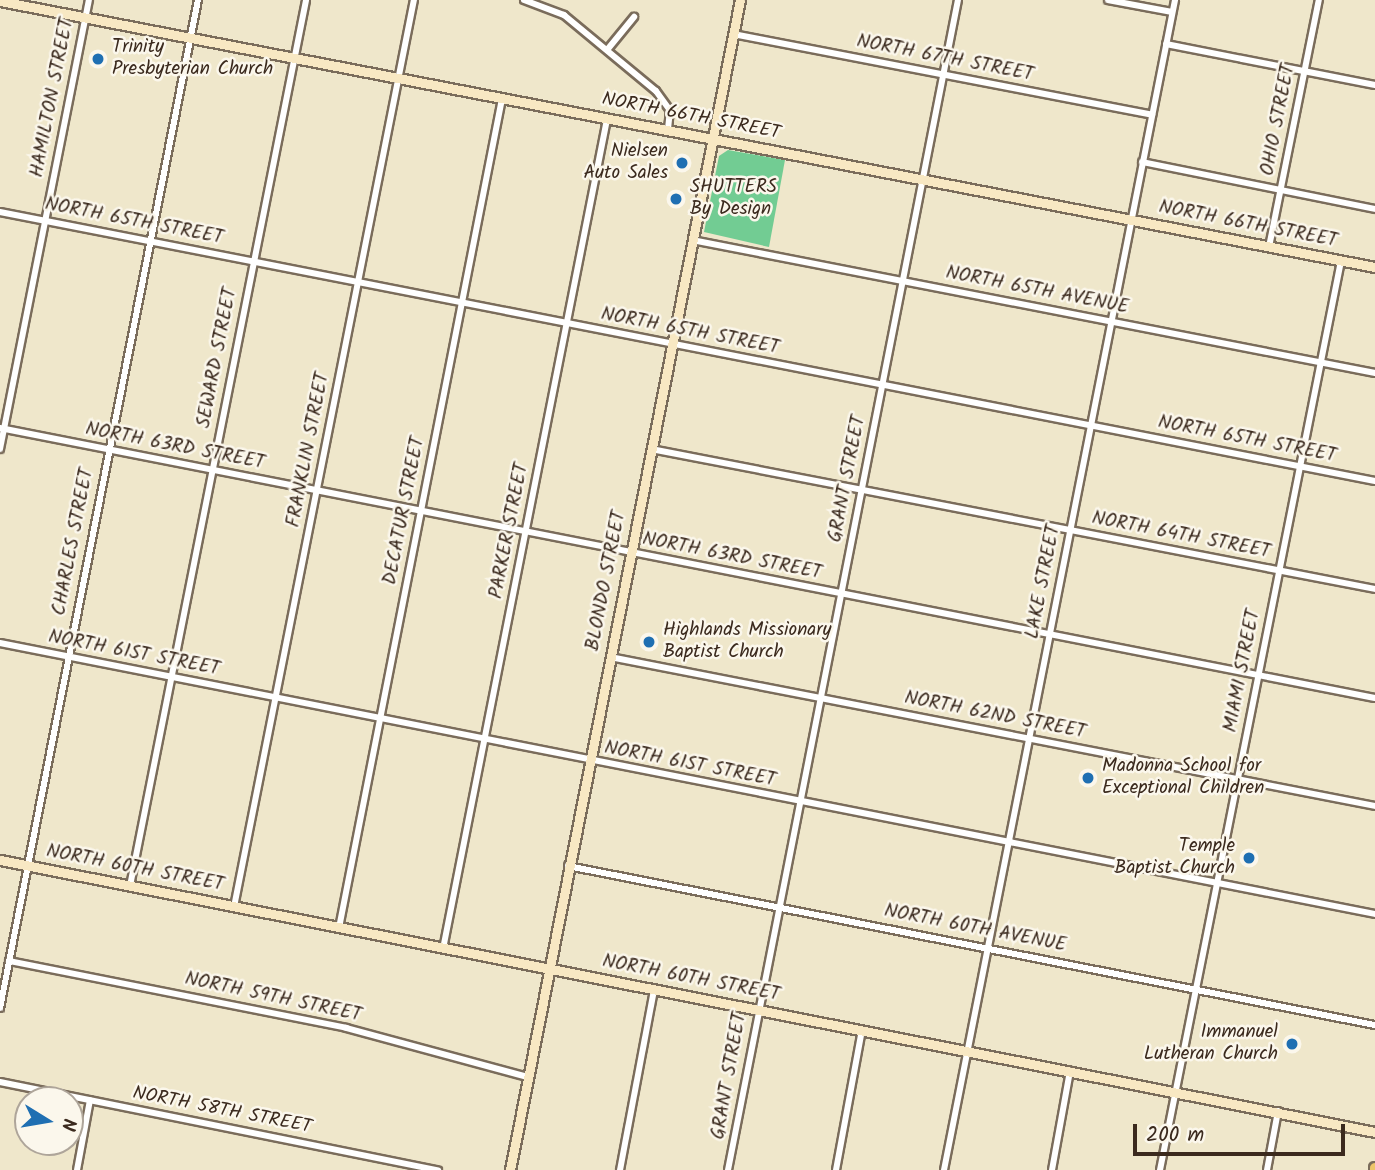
<!DOCTYPE html>
<style>
body{margin:0}
#map{position:relative;width:1375px;height:1170px;overflow:hidden;background:#efe7cb;font-family:Kalam,sans-serif}
div>[style]{position:absolute}
.green>*{inset:0;background:#72cc93}
.roads{filter:drop-shadow(2px 0 #7a6c5b) drop-shadow(-2px 0 #7a6c5b) drop-shadow(0 2px #7a6c5b) drop-shadow(0 -2px #7a6c5b)}
.street>*{height:6px;margin:-3px;padding:0 3px;transform-origin:3px;border-radius:3px;background:#fff}
.secondary>*{height:9px;margin:-4.5px;padding:0 4.5px;transform-origin:4.5px;border-radius:4.5px;background:#f8e8c3}
.primary>*{height:10px;margin:-5px;padding:0 5px;transform-origin:5px;border-radius:5px;background:#edc569}
.dots>*{width:19px;height:19px;translate:-50% -50%;box-sizing:border-box;border:4px solid #fbf7ec;border-radius:50%}
span{translate:-50% -50%;white-space:nowrap;text-align:center;line-height:1.15;-webkit-text-stroke:5px #fbf7ec;paint-order:stroke}
.poi-label{font-size:19px;color:#3b2a1e}
.left{translate:0 -50%;text-align:left}
.right{translate:-100% -50%;text-align:right}
.street-label{font-size:19px;color:#3b2a1e}
.north{position:absolute;left:14px;top:1086px;width:70px;height:70px;box-sizing:border-box;background:#fbf7ec;border:2px solid #aea59a;border-radius:50%;rotate:101deg;font-size:19px;font-weight:700;line-height:28px;text-align:center;color:#3b2a1e}
.north::after{content:'';display:block;margin:auto;width:24px;height:32px;background:#1f6fb2;clip-path:polygon(50% 0,100% 100%,50% 72%,0 100%)}
.scale{position:absolute;left:1133px;top:1124px;width:212px;height:32px;box-sizing:border-box;border:4px solid #3b2a1e;border-top:0;padding-left:9px;font-size:21px;line-height:24px;white-space:nowrap;color:#3b2a1e;-webkit-text-stroke:5px #fbf7ec;paint-order:stroke}
</style>
<div id="map">
<div class="green">
<div style="clip-path:polygon(728px 150px,785px 160px,769px 247px,704px 232px,719px 156px)"></div>
</div>
<div class="roads">
<div class="street">
<div style="left:524px;top:0;width:43px;rotate:20.6deg"></div>
<div style="left:564px;top:15px;width:119px;rotate:39.6deg"></div>
<div style="left:656px;top:91px;width:24px;rotate:54deg"></div>
<div style="left:670px;top:110px;width:20px;rotate:96deg"></div>
<div style="left:1108px;top:0;width:65px;rotate:10.6deg"></div>
<div style="left:733px;top:34px;width:427px;rotate:10.9deg"></div>
<div style="left:1166px;top:44px;width:213px;rotate:11.1deg"></div>
<div style="left:607px;top:50px;width:43px;rotate:-50.7deg"></div>
<div style="left:1142px;top:162px;width:238px;rotate:11.4deg"></div>
<div style="left:0;top:212px;width:1401px;rotate:11.07deg"></div>
<div style="left:692px;top:240px;width:696px;rotate:11.02deg"></div>
<div style="left:1269px;top:247px;width:252px;rotate:-78.6deg"></div>
<div style="left:0;top:428px;width:1401px;rotate:11.11deg"></div>
<div style="left:0;top:449px;width:458px;rotate:-78.8deg"></div>
<div style="left:651px;top:449px;width:737px;rotate:10.94deg"></div>
<div style="left:0;top:643px;width:1401px;rotate:11.15deg"></div>
<div style="left:610px;top:657px;width:779px;rotate:11.02deg"></div>
<div style="left:568px;top:866px;width:823px;rotate:11.15deg"></div>
<div style="left:130px;top:886px;width:903px;rotate:-78.76deg"></div>
<div style="left:234px;top:907px;width:925px;rotate:-78.78deg"></div>
<div style="left:339px;top:928px;width:845px;rotate:-78.88deg"></div>
<div style="left:443px;top:949px;width:846px;rotate:-78.82deg"></div>
<div style="left:9px;top:961px;width:344px;rotate:11.2deg"></div>
<div style="left:346px;top:1028px;width:188px;rotate:15.1deg"></div>
<div style="left:0;top:1008px;width:1027px;rotate:-78.89deg"></div>
<div style="left:0;top:1082px;width:447px;rotate:11.4deg"></div>
<div style="left:77px;top:1170px;width:71px;rotate:-79.5deg"></div>
<div style="left:620px;top:1170px;width:183px;rotate:-79.3deg"></div>
<div style="left:728px;top:1170px;width:1192px;rotate:-78.88deg"></div>
<div style="left:836px;top:1170px;width:142px;rotate:-79.5deg"></div>
<div style="left:944px;top:1170px;width:1193px;rotate:-78.83deg"></div>
<div style="left:1052px;top:1170px;width:101px;rotate:-79.7deg"></div>
<div style="left:1160px;top:1170px;width:927px;rotate:-78.74deg"></div>
<div style="left:1267px;top:1170px;width:60px;rotate:-79.4deg"></div>
</div>
<div class="secondary">
<div style="left:0;top:1px;width:1400px;rotate:10.95deg"></div>
<div style="left:0;top:860px;width:1402px;rotate:11.19deg"></div>
<div style="left:510px;top:1170px;width:1192px;rotate:-78.88deg"></div>
</div>
<div class="primary">
<div style="left:1375px;top:1170px;width:2px;rotate:-90deg"></div>
</div>
</div>
<div class="dots">
<div style="left:98px;top:59px;background:#1f6fb2"></div>
<div style="left:682px;top:163px;background:#1f6fb2"></div>
<div style="left:676px;top:199px;background:#1f6fb2"></div>
<div style="left:649px;top:642px;background:#1f6fb2"></div>
<div style="left:1088px;top:778px;background:#1f6fb2"></div>
<div style="left:1249px;top:858px;background:#1f6fb2"></div>
<div style="left:1292px;top:1044px;background:#1f6fb2"></div>
</div>
<div class="poi-label">
<span class="left" style="left:112px;top:59px">Trinity<br>Presbyterian Church</span>
<span class="right" style="left:668px;top:163px">Nielsen<br>Auto Sales</span>
<span class="left" style="left:690px;top:199px">SHUTTERS<br>By Design</span>
<span class="left" style="left:663px;top:642px">Highlands Missionary<br>Baptist Church</span>
<span class="left" style="left:1102px;top:778px">Madonna School for<br>Exceptional Children</span>
<span class="right" style="left:1235px;top:858px">Temple<br>Baptist Church</span>
<span class="right" style="left:1278px;top:1044px">Immanuel<br>Lutheran Church</span>
</div>
<div class="street-label">
<span style="left:945px;top:59px;rotate:11deg">NORTH 67TH STREET</span>
<span style="left:53px;top:98px;rotate:-79deg">HAMILTON STREET</span>
<span style="left:691px;top:117px;rotate:11deg">NORTH 66TH STREET</span>
<span style="left:1279px;top:120px;rotate:-79deg">OHIO STREET</span>
<span style="left:134px;top:222px;rotate:11deg">NORTH 65TH STREET</span>
<span style="left:1248px;top:225px;rotate:11deg">NORTH 66TH STREET</span>
<span style="left:1037px;top:291px;rotate:11deg">NORTH 65TH AVENUE</span>
<span style="left:690px;top:332px;rotate:11deg">NORTH 65TH STREET</span>
<span style="left:218px;top:358px;rotate:-79deg">SEWARD STREET</span>
<span style="left:1247px;top:440px;rotate:11deg">NORTH 65TH STREET</span>
<span style="left:175px;top:447px;rotate:11deg">NORTH 63RD STREET</span>
<span style="left:309px;top:450px;rotate:-79deg">FRANKLIN STREET</span>
<span style="left:848px;top:479px;rotate:-79deg">GRANT STREET</span>
<span style="left:405px;top:511px;rotate:-79deg">DECATUR STREET</span>
<span style="left:510px;top:531px;rotate:-79deg">PARKER STREET</span>
<span style="left:1181px;top:536px;rotate:11deg">NORTH 64TH STREET</span>
<span style="left:74px;top:542px;rotate:-79deg">CHARLES STREET</span>
<span style="left:732px;top:557px;rotate:11deg">NORTH 63RD STREET</span>
<span style="left:607px;top:581px;rotate:-79deg">BLONDO STREET</span>
<span style="left:1044px;top:582px;rotate:-79deg">LAKE STREET</span>
<span style="left:134px;top:654px;rotate:11deg">NORTH 61ST STREET</span>
<span style="left:1243px;top:671px;rotate:-79deg">MIAMI STREET</span>
<span style="left:995px;top:716px;rotate:11deg">NORTH 62ND STREET</span>
<span style="left:690px;top:765px;rotate:11deg">NORTH 61ST STREET</span>
<span style="left:135px;top:869px;rotate:11deg">NORTH 60TH STREET</span>
<span style="left:975px;top:929px;rotate:11deg">NORTH 60TH AVENUE</span>
<span style="left:691px;top:979px;rotate:11deg">NORTH 60TH STREET</span>
<span style="left:273px;top:998px;rotate:12deg">NORTH 59TH STREET</span>
<span style="left:730px;top:1076px;rotate:-80deg">GRANT STREET</span>
<span style="left:222px;top:1111px;rotate:11deg">NORTH 58TH STREET</span>
</div>
<div class="north">N</div>
<div class="scale">200 m</div>
</div>
